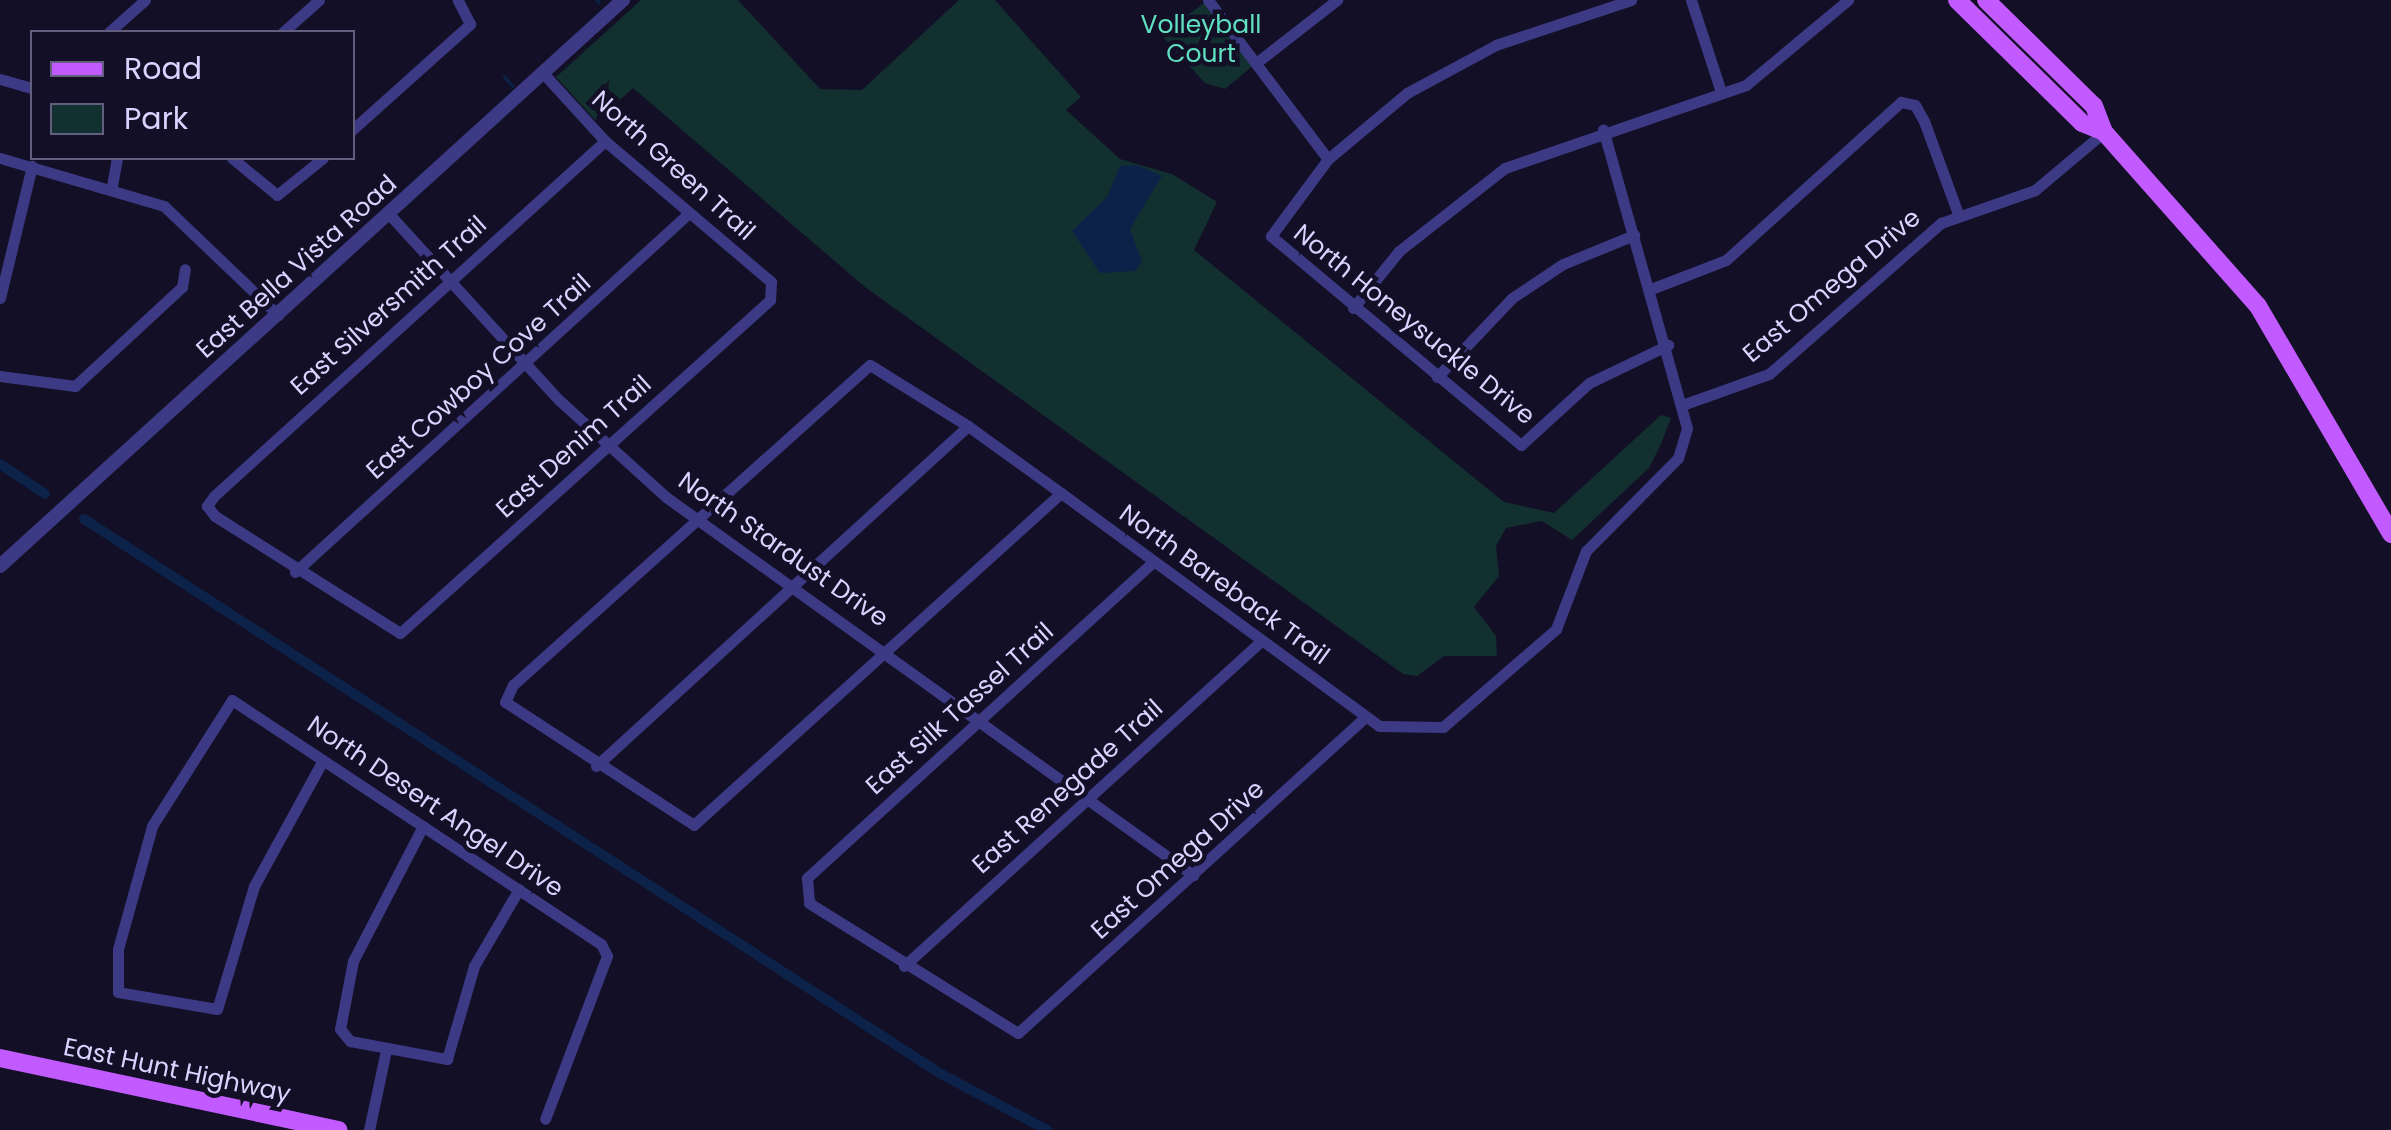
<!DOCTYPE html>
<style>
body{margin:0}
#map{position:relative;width:2391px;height:1130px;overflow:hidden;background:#130f26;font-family:Poppins,sans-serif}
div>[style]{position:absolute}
.green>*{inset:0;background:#12302f}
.water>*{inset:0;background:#0c2248}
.stream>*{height:2.5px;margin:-1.25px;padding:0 1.25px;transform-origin:1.25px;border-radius:1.25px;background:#0c2248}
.canal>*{height:10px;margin:-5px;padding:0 5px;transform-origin:5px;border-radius:5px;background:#0c2248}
.minor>*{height:11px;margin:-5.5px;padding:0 5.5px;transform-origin:5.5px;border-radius:5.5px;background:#3d3a85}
.tertiary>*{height:14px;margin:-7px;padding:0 7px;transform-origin:7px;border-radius:7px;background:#3d3a85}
.primary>*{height:18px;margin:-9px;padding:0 9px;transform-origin:9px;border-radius:9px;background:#c25bff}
span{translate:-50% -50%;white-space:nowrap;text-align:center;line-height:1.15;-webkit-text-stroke:9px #130f26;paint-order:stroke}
.park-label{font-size:25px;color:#5fe0c0}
.street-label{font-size:25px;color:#d9d4ff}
.legend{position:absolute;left:30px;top:30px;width:325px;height:130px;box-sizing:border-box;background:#130f26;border:2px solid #625e7d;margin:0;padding:12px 18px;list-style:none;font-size:30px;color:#d9d4ff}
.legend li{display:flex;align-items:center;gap:20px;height:50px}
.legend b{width:50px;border:2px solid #625e7d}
</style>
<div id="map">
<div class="green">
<div style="clip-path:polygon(641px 0,738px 0,820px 89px,862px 90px,959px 0,995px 0,1081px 97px,1066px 110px,1120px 159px,1172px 174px,1217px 202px,1194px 250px,1504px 502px,1554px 513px,1661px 415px,1671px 418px,1661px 444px,1649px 468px,1572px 540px,1542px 521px,1506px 528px,1496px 546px,1499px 576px,1474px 607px,1496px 636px,1497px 656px,1444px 656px,1417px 676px,1403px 674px,865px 287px,633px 88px,596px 121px,556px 77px)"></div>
<div style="clip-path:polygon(1208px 0,1256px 63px,1225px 89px,1205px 83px,1161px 35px)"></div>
</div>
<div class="water">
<div style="clip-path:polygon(1137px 165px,1162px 176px,1130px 229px,1142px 261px,1135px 271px,1100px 273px,1072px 231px,1107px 197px,1120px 166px)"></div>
</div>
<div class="stream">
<div style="left:597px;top:0;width:3px;rotate:45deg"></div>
<div style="left:504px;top:76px;width:13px;rotate:48deg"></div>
</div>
<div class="canal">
<div style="left:0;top:464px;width:54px;rotate:33.7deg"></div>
<div style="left:84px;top:519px;width:1021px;rotate:32.93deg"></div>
<div style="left:941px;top:1074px;width:120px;rotate:27.8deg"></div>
</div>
<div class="minor">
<div style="left:1208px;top:0;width:199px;rotate:53deg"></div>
<div style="left:1631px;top:0;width:142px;rotate:161.6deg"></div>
<div style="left:1496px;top:45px;width:101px;rotate:151.7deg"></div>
<div style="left:1407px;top:93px;width:103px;rotate:140.1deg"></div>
<div style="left:1328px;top:159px;width:96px;rotate:126.5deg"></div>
<div style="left:1271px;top:236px;width:326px;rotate:39.9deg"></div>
<div style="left:1521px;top:445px;width:92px;rotate:-42.4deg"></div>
<div style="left:1589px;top:383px;width:88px;rotate:-25.7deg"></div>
<div style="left:1691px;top:0;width:97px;rotate:71.9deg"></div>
<div style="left:109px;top:32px;width:48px;rotate:-41.6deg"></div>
<div style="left:283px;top:32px;width:48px;rotate:-41.6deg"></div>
<div style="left:1256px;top:63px;width:103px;rotate:-37.9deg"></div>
<div style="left:543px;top:73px;width:92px;rotate:47.6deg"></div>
<div style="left:605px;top:141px;width:218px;rotate:40.3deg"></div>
<div style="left:771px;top:282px;width:18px;rotate:93deg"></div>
<div style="left:770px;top:300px;width:498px;rotate:138deg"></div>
<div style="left:400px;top:633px;width:219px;rotate:-147.7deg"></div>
<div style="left:215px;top:516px;width:13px;rotate:-129deg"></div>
<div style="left:207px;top:506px;width:12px;rotate:-55deg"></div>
<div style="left:214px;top:496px;width:528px;rotate:-42.24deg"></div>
<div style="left:0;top:79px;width:33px;rotate:16deg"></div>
<div style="left:352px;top:130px;width:159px;rotate:-41.9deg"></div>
<div style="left:470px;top:24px;width:27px;rotate:-117deg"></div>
<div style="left:0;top:158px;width:171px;rotate:16.3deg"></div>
<div style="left:164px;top:206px;width:158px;rotate:43.7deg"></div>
<div style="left:232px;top:158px;width:58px;rotate:39.4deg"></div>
<div style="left:277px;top:195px;width:59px;rotate:-38.8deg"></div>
<div style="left:112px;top:186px;width:28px;rotate:-80deg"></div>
<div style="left:389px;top:214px;width:252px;rotate:47.6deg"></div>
<div style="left:559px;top:400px;width:144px;rotate:42.2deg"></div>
<div style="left:666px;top:497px;width:649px;rotate:35.65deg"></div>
<div style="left:1651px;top:289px;width:80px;rotate:-21.1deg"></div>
<div style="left:1726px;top:260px;width:236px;rotate:-42.1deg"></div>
<div style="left:1901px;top:102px;width:14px;rotate:12deg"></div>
<div style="left:1915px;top:105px;width:18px;rotate:61deg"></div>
<div style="left:1924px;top:121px;width:99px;rotate:69.9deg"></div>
<div style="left:0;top:298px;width:136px;rotate:-76.4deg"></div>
<div style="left:1353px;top:308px;width:73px;rotate:-51.1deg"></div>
<div style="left:1399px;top:251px;width:135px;rotate:-38.1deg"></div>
<div style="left:1505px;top:168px;width:255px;rotate:-19deg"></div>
<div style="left:1746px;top:85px;width:133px;rotate:-39.8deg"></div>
<div style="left:0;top:376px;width:76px;rotate:7.6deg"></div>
<div style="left:75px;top:386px;width:146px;rotate:-42.8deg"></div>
<div style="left:182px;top:287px;width:18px;rotate:-81deg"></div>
<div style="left:1437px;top:377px;width:109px;rotate:-46.5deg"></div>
<div style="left:1512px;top:298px;width:61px;rotate:-33.7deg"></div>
<div style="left:1563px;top:264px;width:77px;rotate:-22.2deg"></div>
<div style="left:1685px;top:404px;width:89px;rotate:-19.7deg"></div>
<div style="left:1769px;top:374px;width:229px;rotate:-41.3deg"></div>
<div style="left:1941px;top:223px;width:100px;rotate:-19.3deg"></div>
<div style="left:2035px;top:190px;width:90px;rotate:-40deg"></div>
<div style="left:1061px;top:493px;width:495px;rotate:137.9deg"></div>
<div style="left:694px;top:825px;width:225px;rotate:-146.9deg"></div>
<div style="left:505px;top:702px;width:19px;rotate:-65deg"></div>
<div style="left:513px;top:685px;width:479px;rotate:-41.9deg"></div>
<div style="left:870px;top:365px;width:115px;rotate:31.9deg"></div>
<div style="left:968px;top:426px;width:115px;rotate:35.8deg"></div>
<div style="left:1061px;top:493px;width:394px;rotate:36.2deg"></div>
<div style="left:1379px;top:726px;width:64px;rotate:0.9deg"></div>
<div style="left:1443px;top:727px;width:150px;rotate:-40.9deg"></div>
<div style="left:1556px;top:629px;width:84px;rotate:-69deg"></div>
<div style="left:1586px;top:551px;width:131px;rotate:-45.3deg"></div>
<div style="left:1678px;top:458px;width:31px;rotate:-73deg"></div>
<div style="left:1687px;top:428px;width:310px;rotate:-105.7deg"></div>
<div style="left:1153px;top:562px;width:469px;rotate:137.6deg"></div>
<div style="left:807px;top:878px;width:25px;rotate:85deg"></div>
<div style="left:809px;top:903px;width:246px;rotate:31.9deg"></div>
<div style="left:1018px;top:1033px;width:469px;rotate:-42.3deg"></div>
<div style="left:295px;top:572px;width:533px;rotate:-42.34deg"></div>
<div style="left:323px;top:760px;width:144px;rotate:118.7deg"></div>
<div style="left:254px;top:886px;width:128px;rotate:106.7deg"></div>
<div style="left:217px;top:1009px;width:100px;rotate:-170.3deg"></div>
<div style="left:118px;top:992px;width:43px;rotate:-90deg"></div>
<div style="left:118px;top:949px;width:128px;rotate:-74.5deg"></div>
<div style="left:152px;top:826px;width:149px;rotate:-57.6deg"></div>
<div style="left:232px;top:700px;width:442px;rotate:33.5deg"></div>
<div style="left:601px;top:944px;width:13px;rotate:63deg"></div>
<div style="left:607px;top:956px;width:174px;rotate:110.8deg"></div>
<div style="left:596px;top:766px;width:504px;rotate:-42.43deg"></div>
<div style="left:423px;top:826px;width:152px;rotate:117.4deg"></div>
<div style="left:353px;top:961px;width:69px;rotate:100.8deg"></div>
<div style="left:340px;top:1029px;width:16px;rotate:50deg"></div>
<div style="left:350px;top:1041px;width:99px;rotate:10.5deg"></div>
<div style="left:447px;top:1059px;width:97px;rotate:-73.8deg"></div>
<div style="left:474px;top:966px;width:89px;rotate:-59.7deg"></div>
<div style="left:904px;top:966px;width:484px;rotate:-42.3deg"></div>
<div style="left:369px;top:1130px;width:82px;rotate:-78deg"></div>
</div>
<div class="tertiary">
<div style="left:0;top:566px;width:842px;rotate:-42.26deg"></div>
</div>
<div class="primary">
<div style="left:1957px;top:0;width:175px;rotate:44.5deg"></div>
<div style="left:2082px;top:123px;width:24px;rotate:22deg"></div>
<div style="left:1986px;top:0;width:151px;rotate:44.5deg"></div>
<div style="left:2094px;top:106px;width:28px;rotate:69deg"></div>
<div style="left:2104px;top:132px;width:232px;rotate:48.5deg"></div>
<div style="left:2258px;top:306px;width:264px;rotate:59.7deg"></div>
<div style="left:0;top:1058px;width:346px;rotate:12deg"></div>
</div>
<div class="park-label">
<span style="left:1201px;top:40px">Volleyball<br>Court</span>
</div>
<div class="street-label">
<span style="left:673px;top:166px;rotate:42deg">North Green Trail</span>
<span style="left:297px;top:267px;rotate:-42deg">East Bella Vista Road</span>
<span style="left:1832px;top:286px;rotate:-40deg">East Omega Drive</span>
<span style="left:389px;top:306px;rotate:-42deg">East Silversmith Trail</span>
<span style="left:1414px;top:325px;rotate:39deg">North Honeysuckle Drive</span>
<span style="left:479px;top:377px;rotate:-42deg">East Cowboy Cove Trail</span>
<span style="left:574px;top:447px;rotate:-42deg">East Denim Trail</span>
<span style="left:783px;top:550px;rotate:35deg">North Stardust Drive</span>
<span style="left:1224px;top:585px;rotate:36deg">North Bareback Trail</span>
<span style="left:960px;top:709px;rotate:-42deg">East Silk Tassel Trail</span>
<span style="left:1068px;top:787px;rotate:-42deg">East Renegade Trail</span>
<span style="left:435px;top:807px;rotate:34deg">North Desert Angel Drive</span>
<span style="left:1178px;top:860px;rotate:-42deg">East Omega Drive</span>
<span style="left:177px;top:1071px;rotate:12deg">East Hunt Highway</span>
</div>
<ul class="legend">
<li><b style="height:12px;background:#c25bff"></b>Road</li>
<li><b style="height:28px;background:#12302f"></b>Park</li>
</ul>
</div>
